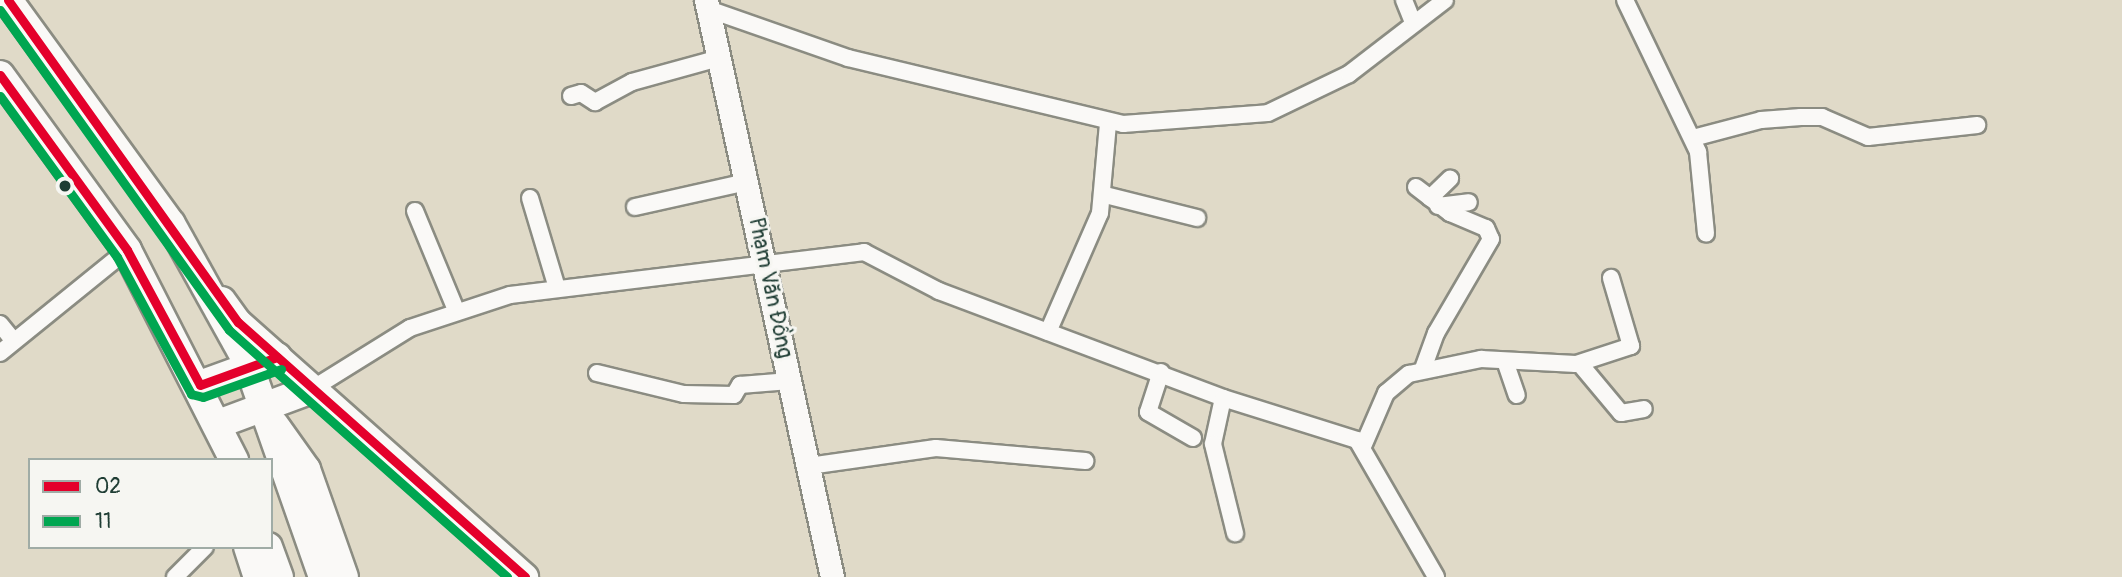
<!DOCTYPE html>
<meta charset="utf-8">
<style>
body{margin:0}
#map{position:relative;width:2122px;height:577px;overflow:hidden;background:#e0dac8;font-family:Pangolin,sans-serif}
div>[style]{position:absolute}
.roads{filter:drop-shadow(2px 0 #8b8c82) drop-shadow(-2px 0 #8b8c82) drop-shadow(0 2px #8b8c82) drop-shadow(0 -2px #8b8c82)}
.minor>*{height:16px;margin:-8px;padding:0 8px;transform-origin:8px;border-radius:8px;background:#faf9f7}
.secondary>*{height:23px;margin:-11.5px;padding:0 11.5px;transform-origin:11.5px;border-radius:11.5px;background:#faf9f7}
.primary>*{height:26px;margin:-13px;padding:0 13px;transform-origin:13px;border-radius:13px;background:#faf9f7}
.trunk>*{height:28px;margin:-14px;padding:0 14px;transform-origin:14px;border-radius:14px;background:#faf9f7}
.bus-1>*{height:9px;margin:-4.5px;padding:0 4.5px;transform-origin:4.5px;border-radius:4.5px;background:#e4002b}
.bus-2>*{height:9px;margin:-4.5px;padding:0 4.5px;transform-origin:4.5px;border-radius:4.5px;background:#00a651}
.dots>*{width:19px;height:19px;translate:-50% -50%;box-sizing:border-box;border:4px solid #f6f6f2;border-radius:50%}
span{translate:-50% -50%;white-space:nowrap;text-align:center;line-height:1.15;-webkit-text-stroke:6px #f6f6f2;paint-order:stroke}
.street-label{font-size:21px;color:#1f3d34}
.legend{position:absolute;left:28px;top:458px;width:245px;height:91px;box-sizing:border-box;background:#f6f6f2;border:2px solid #a0aca6;margin:0;padding:9px 12px;list-style:none;font-size:21px;color:#1f3d34}
.legend li{display:flex;align-items:center;gap:14px;height:35px}
.legend b{width:35px;border:2px solid #a0aca6}
</style>
<div id="map">
<div class="roads">
<div class="minor">
<div style="left:1404px;top:0;width:24px;rotate:68deg"></div>
<div style="left:1625px;top:0;width:169px;rotate:64.3deg"></div>
<div style="left:1698px;top:152px;width:82px;rotate:84.4deg"></div>
<div style="left:708px;top:9px;width:148px;rotate:19.3deg"></div>
<div style="left:848px;top:58px;width:283px;rotate:13.5deg"></div>
<div style="left:1123px;top:124px;width:145px;rotate:-4.3deg"></div>
<div style="left:1268px;top:113px;width:90px;rotate:-25.7deg"></div>
<div style="left:1349px;top:74px;width:121px;rotate:-37.6deg"></div>
<div style="left:571px;top:96px;width:10px;rotate:-17deg"></div>
<div style="left:581px;top:93px;width:17px;rotate:33deg"></div>
<div style="left:595px;top:102px;width:42px;rotate:-28.4deg"></div>
<div style="left:632px;top:82px;width:90px;rotate:-15.4deg"></div>
<div style="left:1693px;top:138px;width:70px;rotate:-14.8deg"></div>
<div style="left:1761px;top:120px;width:40px;rotate:-4.3deg"></div>
<div style="left:1801px;top:117px;width:21px"></div>
<div style="left:1822px;top:117px;width:50px;rotate:23.5deg"></div>
<div style="left:1868px;top:137px;width:110px;rotate:-6.3deg"></div>
<div style="left:1416px;top:187px;width:43px;rotate:37.4deg"></div>
<div style="left:1450px;top:213px;width:39px;rotate:23deg"></div>
<div style="left:1486px;top:228px;width:12px;rotate:66deg"></div>
<div style="left:1491px;top:239px;width:109px;rotate:120.3deg"></div>
<div style="left:1436px;top:333px;width:38px;rotate:110deg"></div>
<div style="left:1105px;top:195px;width:95px;rotate:14deg"></div>
<div style="left:530px;top:198px;width:94px;rotate:73.3deg"></div>
<div style="left:1430px;top:198px;width:28px;rotate:-44deg"></div>
<div style="left:1438px;top:206px;width:31px;rotate:-7deg"></div>
<div style="left:635px;top:207px;width:115px;rotate:-12.6deg"></div>
<div style="left:415px;top:211px;width:107px;rotate:67.5deg"></div>
<div style="left:0;top:324px;width:22px;rotate:51deg"></div>
<div style="left:1048px;top:332px;width:130px;rotate:-66.4deg"></div>
<div style="left:1100px;top:213px;width:89px;rotate:-84.9deg"></div>
<div style="left:0;top:353px;width:164px;rotate:-39deg"></div>
<div style="left:1505px;top:361px;width:36px;rotate:71deg"></div>
<div style="left:1580px;top:364px;width:64px;rotate:50.1deg"></div>
<div style="left:1621px;top:413px;width:23px;rotate:-10deg"></div>
<div style="left:1161px;top:372px;width:42px;rotate:108deg"></div>
<div style="left:1148px;top:412px;width:52px;rotate:30deg"></div>
<div style="left:597px;top:373px;width:89px;rotate:13.6deg"></div>
<div style="left:684px;top:394px;width:50px;rotate:1.1deg"></div>
<div style="left:734px;top:395px;width:12px;rotate:-59deg"></div>
<div style="left:740px;top:385px;width:50px;rotate:-4.6deg"></div>
<div style="left:312px;top:389px;width:115px;rotate:-31.9deg"></div>
<div style="left:410px;top:328px;width:105px;rotate:-18.3deg"></div>
<div style="left:510px;top:295px;width:357px;rotate:-6.9deg"></div>
<div style="left:864px;top:252px;width:85px;rotate:27.5deg"></div>
<div style="left:939px;top:291px;width:303px;rotate:20.6deg"></div>
<div style="left:1223px;top:398px;width:140px;rotate:17.4deg"></div>
<div style="left:1357px;top:440px;width:158px;rotate:60deg"></div>
<div style="left:1223px;top:398px;width:47px;rotate:102.3deg"></div>
<div style="left:1213px;top:444px;width:92px;rotate:76.1deg"></div>
<div style="left:1364px;top:444px;width:56px;rotate:-66.7deg"></div>
<div style="left:1386px;top:393px;width:30px;rotate:-40deg"></div>
<div style="left:1409px;top:374px;width:74px;rotate:-11.8deg"></div>
<div style="left:1481px;top:359px;width:95px;rotate:3deg"></div>
<div style="left:1576px;top:364px;width:58px;rotate:-18.1deg"></div>
<div style="left:1631px;top:346px;width:71px;rotate:-106.4deg"></div>
<div style="left:809px;top:466px;width:128px;rotate:-8.1deg"></div>
<div style="left:936px;top:448px;width:150px;rotate:5deg"></div>
<div style="left:175px;top:577px;width:42px;rotate:-45deg"></div>
</div>
<div class="secondary">
<div style="left:706px;top:0;width:591px;rotate:77.68deg"></div>
</div>
<div class="primary">
<div style="left:222px;top:300px;width:27px;rotate:54deg"></div>
<div style="left:238px;top:322px;width:384px;rotate:41.6deg"></div>
<div style="left:275px;top:424px;width:55px;rotate:54.6deg"></div>
<div style="left:307px;top:469px;width:114px;rotate:70.6deg"></div>
<div style="left:247px;top:547px;width:32px;rotate:72deg"></div>
</div>
<div class="trunk">
<div style="left:8px;top:0;width:277px;rotate:54deg"></div>
<div style="left:171px;top:224px;width:159px;rotate:61deg"></div>
<div style="left:248px;top:363px;width:227px;rotate:70.7deg"></div>
<div style="left:0;top:75px;width:216px;rotate:54deg"></div>
<div style="left:127px;top:250px;width:236px;rotate:63deg"></div>
<div style="left:200px;top:385px;width:82px;rotate:-20deg"></div>
<div style="left:218px;top:424px;width:100px;rotate:-20.4deg"></div>
<div style="left:268px;top:547px;width:32px;rotate:70deg"></div>
</div>
</div>
<div class="bus-1">
<div style="left:8px;top:0;width:396px;rotate:54.5deg"></div>
<div style="left:238px;top:322px;width:384px;rotate:41.6deg"></div>
<div style="left:0;top:75px;width:216px;rotate:54deg"></div>
<div style="left:127px;top:250px;width:153px;rotate:61.6deg"></div>
<div style="left:200px;top:385px;width:82px;rotate:-20deg"></div>
</div>
<div class="bus-2">
<div style="left:0;top:10px;width:393px;rotate:54.4deg"></div>
<div style="left:229px;top:330px;width:372px;rotate:41.6deg"></div>
<div style="left:0;top:96px;width:199px;rotate:54deg"></div>
<div style="left:117px;top:257px;width:156px;rotate:61.6deg"></div>
<div style="left:191px;top:394px;width:12px;rotate:14deg"></div>
<div style="left:203px;top:397px;width:83px;rotate:-19.7deg"></div>
</div>
<div class="dots">
<div style="left:65px;top:186px;background:#1f3d34"></div>
</div>
<div class="street-label">
<span style="left:770px;top:288px;rotate:78deg">Phạm Văn Đồng</span>
</div>
<ul class="legend">
<li><b style="height:9px;background:#e4002b"></b>02</li>
<li><b style="height:9px;background:#00a651"></b>11</li>
</ul>
</div>
